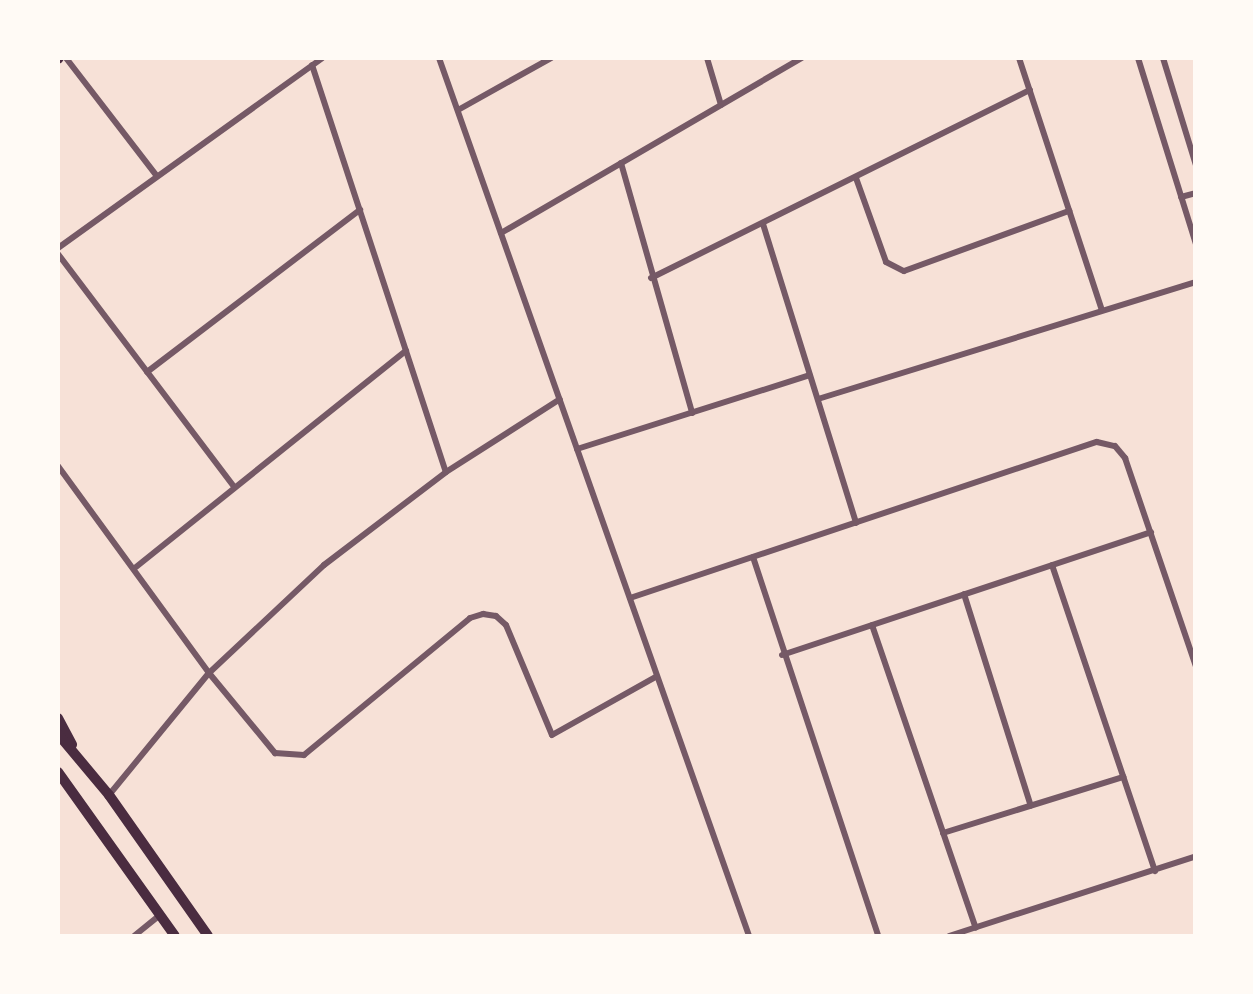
<!DOCTYPE html>
<style>
body{margin:0}
#map{position:relative;width:1253px;height:994px;overflow:hidden;background:#f7e1d7;font-family:Helvetica,sans-serif}
div>[style]{position:absolute}
.minor>*{height:6px;margin:-3px;padding:0 3px;transform-origin:3px;border-radius:3px;background:#755966}
.primary>*{height:10px;margin:-5px;padding:0 5px;transform-origin:5px;border-radius:5px;background:#4a2c40}
.trunk>*{height:10px;margin:-5px;padding:0 5px;transform-origin:5px;border-radius:5px;background:#4a2c40}
span{translate:-50% -50%;white-space:nowrap;text-align:center;line-height:1.15;-webkit-text-stroke:8px #fffaf5;paint-order:stroke}
.frame{position:absolute;inset:0;border:60px solid #fffaf5;pointer-events:none}
</style>
<div id="map">
<div class="minor">
<div style="left:66px;top:58px;width:149px;rotate:52.4deg"></div>
<div style="left:439px;top:58px;width:931px;rotate:70.55deg"></div>
<div style="left:707px;top:58px;width:49px;rotate:73.4deg"></div>
<div style="left:1019px;top:58px;width:265px;rotate:71.8deg"></div>
<div style="left:1138px;top:58px;width:195px;rotate:72.7deg"></div>
<div style="left:1163px;top:58px;width:112px;rotate:72.9deg"></div>
<div style="left:312px;top:65px;width:428px;rotate:71.8deg"></div>
<div style="left:458px;top:110px;width:107px;rotate:-29.2deg"></div>
<div style="left:621px;top:163px;width:260px;rotate:74.1deg"></div>
<div style="left:856px;top:178px;width:89px;rotate:70.3deg"></div>
<div style="left:886px;top:262px;width:20px;rotate:27deg"></div>
<div style="left:904px;top:271px;width:176px;rotate:-20deg"></div>
<div style="left:1181px;top:197px;width:16px;rotate:-15deg"></div>
<div style="left:763px;top:224px;width:313px;rotate:72.7deg"></div>
<div style="left:501px;top:233px;width:348px;rotate:-30.2deg"></div>
<div style="left:58px;top:248px;width:325px;rotate:-35.7deg"></div>
<div style="left:58px;top:254px;width:290px;rotate:52.9deg"></div>
<div style="left:651px;top:278px;width:423px;rotate:-26.4deg"></div>
<div style="left:147px;top:372px;width:268px;rotate:-37.3deg"></div>
<div style="left:818px;top:399px;width:396px;rotate:-17.2deg"></div>
<div style="left:577px;top:449px;width:244px;rotate:-17.6deg"></div>
<div style="left:58px;top:466px;width:256px;rotate:53.9deg"></div>
<div style="left:209px;top:673px;width:104px;rotate:50.5deg"></div>
<div style="left:275px;top:753px;width:29px;rotate:4deg"></div>
<div style="left:304px;top:755px;width:215px;rotate:-39.5deg"></div>
<div style="left:470px;top:618px;width:14px;rotate:-17deg"></div>
<div style="left:483px;top:614px;width:13px;rotate:9deg"></div>
<div style="left:496px;top:616px;width:13px;rotate:42deg"></div>
<div style="left:506px;top:625px;width:119px;rotate:67.3deg"></div>
<div style="left:552px;top:735px;width:120px;rotate:-29.3deg"></div>
<div style="left:753px;top:557px;width:399px;rotate:71.7deg"></div>
<div style="left:1052px;top:565px;width:323px;rotate:71.4deg"></div>
<div style="left:136px;top:567px;width:346px;rotate:-38.7deg"></div>
<div style="left:964px;top:594px;width:222px;rotate:72.5deg"></div>
<div style="left:630px;top:598px;width:492px;rotate:-18.5deg"></div>
<div style="left:1097px;top:442px;width:18px;rotate:13deg"></div>
<div style="left:1115px;top:446px;width:16px;rotate:50deg"></div>
<div style="left:1125px;top:458px;width:220px;rotate:71.2deg"></div>
<div style="left:872px;top:625px;width:320px;rotate:71.1deg"></div>
<div style="left:782px;top:655px;width:389px;rotate:-18.4deg"></div>
<div style="left:109px;top:795px;width:158px;rotate:-50.7deg"></div>
<div style="left:209px;top:673px;width:158px;rotate:-43.2deg"></div>
<div style="left:324px;top:565px;width:153px;rotate:-37.3deg"></div>
<div style="left:446px;top:472px;width:135px;rotate:-32.6deg"></div>
<div style="left:943px;top:833px;width:189px;rotate:-17.3deg"></div>
<div style="left:134px;top:936px;width:32px;rotate:-39deg"></div>
<div style="left:949px;top:936px;width:260px;rotate:-17.9deg"></div>
</div>
<div class="primary">
<div style="left:58px;top:59px;width:1px;rotate:-45deg"></div>
</div>
<div class="trunk">
<div style="left:58px;top:718px;width:30px;rotate:62deg"></div>
<div style="left:58px;top:734px;width:80px;rotate:50.1deg"></div>
<div style="left:109px;top:795px;width:172px;rotate:54.9deg"></div>
<div style="left:58px;top:772px;width:201px;rotate:54.5deg"></div>
</div>
<div class="frame"></div>
</div>
